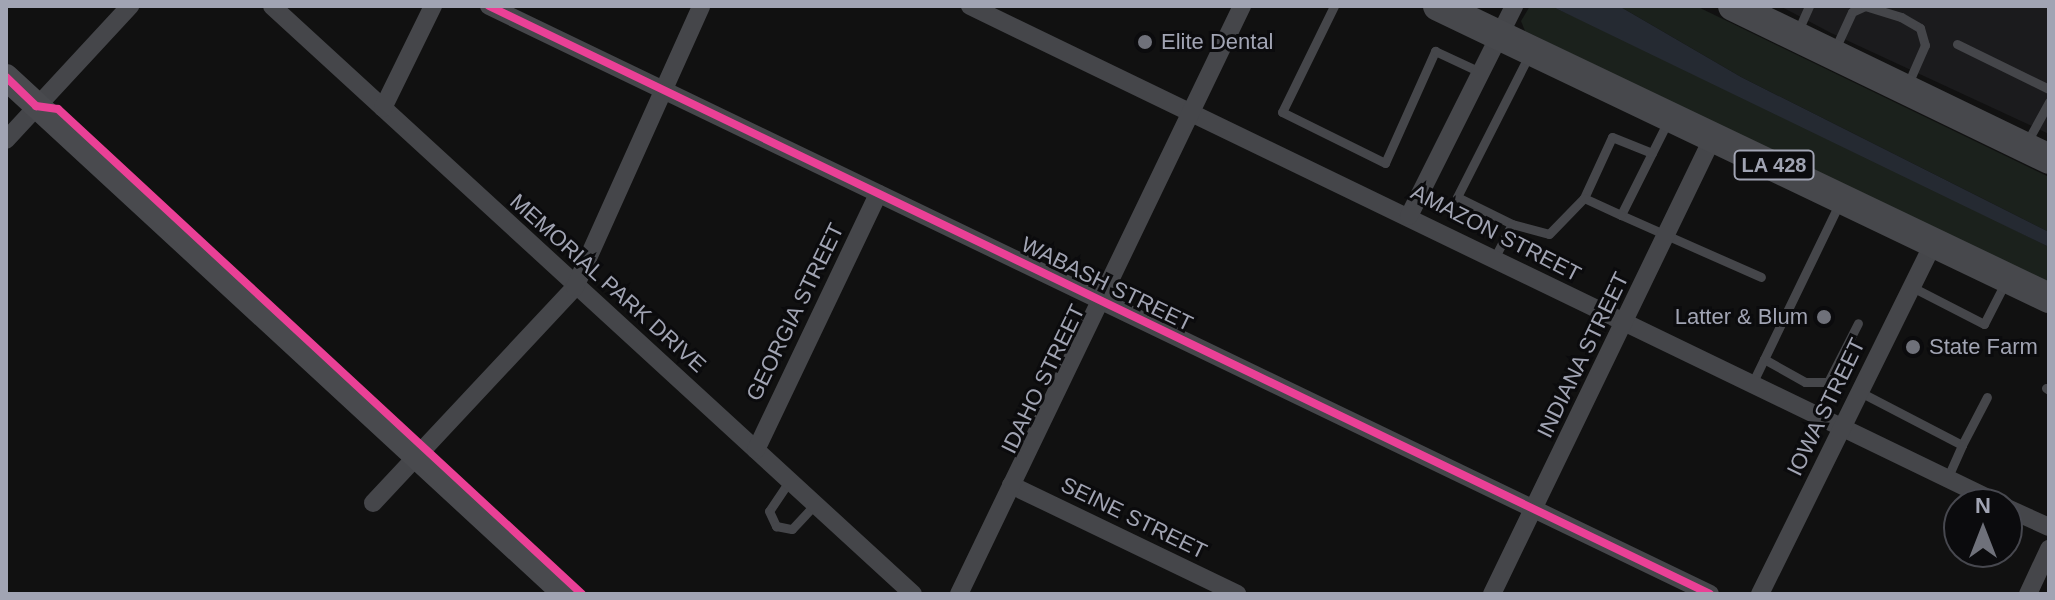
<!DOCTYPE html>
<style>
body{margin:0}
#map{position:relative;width:2055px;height:600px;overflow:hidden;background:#111;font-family:Arial,sans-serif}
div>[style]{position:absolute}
.built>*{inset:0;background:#1b1b1d}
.green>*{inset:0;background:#1b211c}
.water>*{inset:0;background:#252a32}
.lane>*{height:9px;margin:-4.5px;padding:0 4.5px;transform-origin:4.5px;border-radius:4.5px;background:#45464a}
.street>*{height:18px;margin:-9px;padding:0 9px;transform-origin:9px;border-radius:9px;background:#45464a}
.secondary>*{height:26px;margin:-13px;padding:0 13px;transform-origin:13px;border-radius:13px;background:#494a4e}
.primary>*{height:30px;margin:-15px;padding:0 15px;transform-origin:15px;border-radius:15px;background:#47484c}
.cycleway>*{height:8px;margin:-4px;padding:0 4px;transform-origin:4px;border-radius:4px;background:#ea4096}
.dots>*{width:22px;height:22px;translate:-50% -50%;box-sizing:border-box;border:4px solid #0b0b0d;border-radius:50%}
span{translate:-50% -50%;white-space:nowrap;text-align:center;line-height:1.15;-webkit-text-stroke:6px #0b0b0d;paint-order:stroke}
.shield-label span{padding:2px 6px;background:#0b0b0d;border:2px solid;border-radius:6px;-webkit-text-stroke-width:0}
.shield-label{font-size:20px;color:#a1a4b3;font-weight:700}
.poi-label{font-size:22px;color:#a1a4b3}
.left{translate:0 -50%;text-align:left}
.right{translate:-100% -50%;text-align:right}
.street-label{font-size:22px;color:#a1a4b3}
.frame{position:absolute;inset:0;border:8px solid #a1a4b3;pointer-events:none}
.north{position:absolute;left:1943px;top:488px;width:80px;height:80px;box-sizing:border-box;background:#0b0b0d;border:2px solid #47484f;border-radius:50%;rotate:0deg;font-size:22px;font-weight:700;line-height:32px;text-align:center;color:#a1a4b3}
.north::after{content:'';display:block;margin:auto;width:28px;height:36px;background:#6f717a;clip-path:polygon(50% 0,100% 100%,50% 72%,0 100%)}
</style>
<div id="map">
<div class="built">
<div style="clip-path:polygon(1780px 6px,2049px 6px,2049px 134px,1831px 33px)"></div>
</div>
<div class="green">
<div style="clip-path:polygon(1530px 6px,1551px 6px,1734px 90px,2049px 247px,2049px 287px,1525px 31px,1521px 21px)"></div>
<div style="clip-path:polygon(1619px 6px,1696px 6px,2049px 177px,2049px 232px,1741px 77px)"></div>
</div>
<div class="water">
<div style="clip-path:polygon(1551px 6px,1619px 6px,1741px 77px,2049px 232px,2049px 247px)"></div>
</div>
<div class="lane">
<div style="left:1334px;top:6px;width:118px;rotate:116.1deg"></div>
<div style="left:1282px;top:112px;width:115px;rotate:26.3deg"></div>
<div style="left:1385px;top:163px;width:123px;rotate:-65.9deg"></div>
<div style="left:1435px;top:51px;width:50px;rotate:25deg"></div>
<div style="left:1797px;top:33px;width:30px;rotate:-66deg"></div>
<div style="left:1957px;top:44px;width:102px;rotate:26.1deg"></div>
<div style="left:1835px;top:49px;width:41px;rotate:-65.3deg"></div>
<div style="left:1852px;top:12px;width:14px;rotate:-25deg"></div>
<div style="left:1865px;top:6px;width:38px;rotate:17deg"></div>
<div style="left:1901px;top:17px;width:22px;rotate:30deg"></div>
<div style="left:1920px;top:28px;width:18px;rotate:74deg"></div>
<div style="left:1925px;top:45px;width:45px;rotate:113.7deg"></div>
<div style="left:1667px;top:123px;width:103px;rotate:116.6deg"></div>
<div style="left:1621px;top:215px;width:153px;rotate:23.9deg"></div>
<div style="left:2026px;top:144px;width:48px;rotate:-61.3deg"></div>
<div style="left:1584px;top:198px;width:67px;rotate:-65.3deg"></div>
<div style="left:1612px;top:137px;width:43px;rotate:21.8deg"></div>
<div style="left:1512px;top:224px;width:61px;rotate:-153.9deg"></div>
<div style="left:1457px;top:197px;width:159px;rotate:-63.1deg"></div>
<div style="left:1494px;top:259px;width:39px;rotate:-63deg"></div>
<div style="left:1512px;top:224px;width:38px;rotate:15deg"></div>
<div style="left:1549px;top:234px;width:50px;rotate:-45.8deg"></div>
<div style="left:1584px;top:198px;width:41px;rotate:24.7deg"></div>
<div style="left:1912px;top:287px;width:81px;rotate:27.2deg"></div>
<div style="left:1984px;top:324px;width:48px;rotate:-62.9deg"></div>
<div style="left:1764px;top:359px;width:47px;rotate:29.3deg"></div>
<div style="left:1805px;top:382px;width:23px"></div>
<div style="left:1828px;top:382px;width:66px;rotate:-63deg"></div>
<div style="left:1751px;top:386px;width:204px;rotate:-64.2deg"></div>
<div style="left:2046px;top:388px;width:4px;rotate:34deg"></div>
<div style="left:1860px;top:392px;width:115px;rotate:27.5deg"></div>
<div style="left:1962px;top:445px;width:54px;rotate:-62.5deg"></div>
<div style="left:1947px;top:479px;width:37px;rotate:-66deg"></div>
<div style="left:790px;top:480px;width:37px;rotate:124deg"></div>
<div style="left:769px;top:511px;width:17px;rotate:65deg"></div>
<div style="left:776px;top:526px;width:16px;rotate:11deg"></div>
<div style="left:792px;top:529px;width:34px;rotate:-47deg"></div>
</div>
<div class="street">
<div style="left:272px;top:6px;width:870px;rotate:42.53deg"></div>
<div style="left:489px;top:6px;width:1355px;rotate:25.71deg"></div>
<div style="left:970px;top:6px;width:1144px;rotate:25.8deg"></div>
<div style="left:383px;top:108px;width:114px;rotate:-63.9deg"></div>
<div style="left:6px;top:140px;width:183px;rotate:-47.2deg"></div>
<div style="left:1409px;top:216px;width:235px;rotate:-63.4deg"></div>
<div style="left:756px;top:450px;width:284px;rotate:-64.5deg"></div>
<div style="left:1011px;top:485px;width:251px;rotate:25.7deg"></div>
<div style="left:373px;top:503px;width:296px;rotate:-46.9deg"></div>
<div style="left:575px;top:287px;width:308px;rotate:-65.8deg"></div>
<div style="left:2007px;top:508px;width:46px;rotate:24.3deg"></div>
<div style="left:959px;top:594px;width:653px;rotate:-64.3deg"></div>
<div style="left:1492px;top:594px;width:510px;rotate:-64.19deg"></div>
<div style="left:1760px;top:594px;width:393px;rotate:-63.7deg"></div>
<div style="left:2028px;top:594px;width:50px;rotate:-65deg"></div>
</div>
<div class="secondary">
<div style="left:6px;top:77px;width:762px;rotate:42.71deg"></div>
</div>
<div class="primary">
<div style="left:1438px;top:6px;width:677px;rotate:25.54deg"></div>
<div style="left:1733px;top:6px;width:351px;rotate:25.8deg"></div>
</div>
<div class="cycleway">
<div style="left:489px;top:6px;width:1355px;rotate:25.71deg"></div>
<div style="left:6px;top:77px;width:42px;rotate:44deg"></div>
<div style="left:36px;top:106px;width:22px;rotate:8deg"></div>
<div style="left:58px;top:109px;width:714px;rotate:42.79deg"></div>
</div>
<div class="dots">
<div style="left:1145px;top:42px;background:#6f717a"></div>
<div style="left:1824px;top:317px;background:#6f717a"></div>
<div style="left:1913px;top:347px;background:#6f717a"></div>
</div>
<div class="shield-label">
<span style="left:1774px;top:165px">LA 428</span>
</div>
<div class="poi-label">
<span class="left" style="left:1161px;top:42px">Elite Dental</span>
<span class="right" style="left:1808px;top:317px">Latter &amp; Blum</span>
<span class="left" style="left:1929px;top:347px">State Farm</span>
</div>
<div class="street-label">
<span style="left:1496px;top:233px;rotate:27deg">AMAZON STREET</span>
<span style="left:608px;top:283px;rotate:42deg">MEMORIAL PARK DRIVE</span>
<span style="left:1107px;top:284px;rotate:26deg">WABASH STREET</span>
<span style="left:795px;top:312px;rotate:-64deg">GEORGIA STREET</span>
<span style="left:1583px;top:355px;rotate:-64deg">INDIANA STREET</span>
<span style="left:1043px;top:379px;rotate:-64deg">IDAHO STREET</span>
<span style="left:1826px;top:407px;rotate:-64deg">IOWA STREET</span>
<span style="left:1134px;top:518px;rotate:26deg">SEINE STREET</span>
</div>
<div class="frame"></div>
<div class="north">N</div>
</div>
